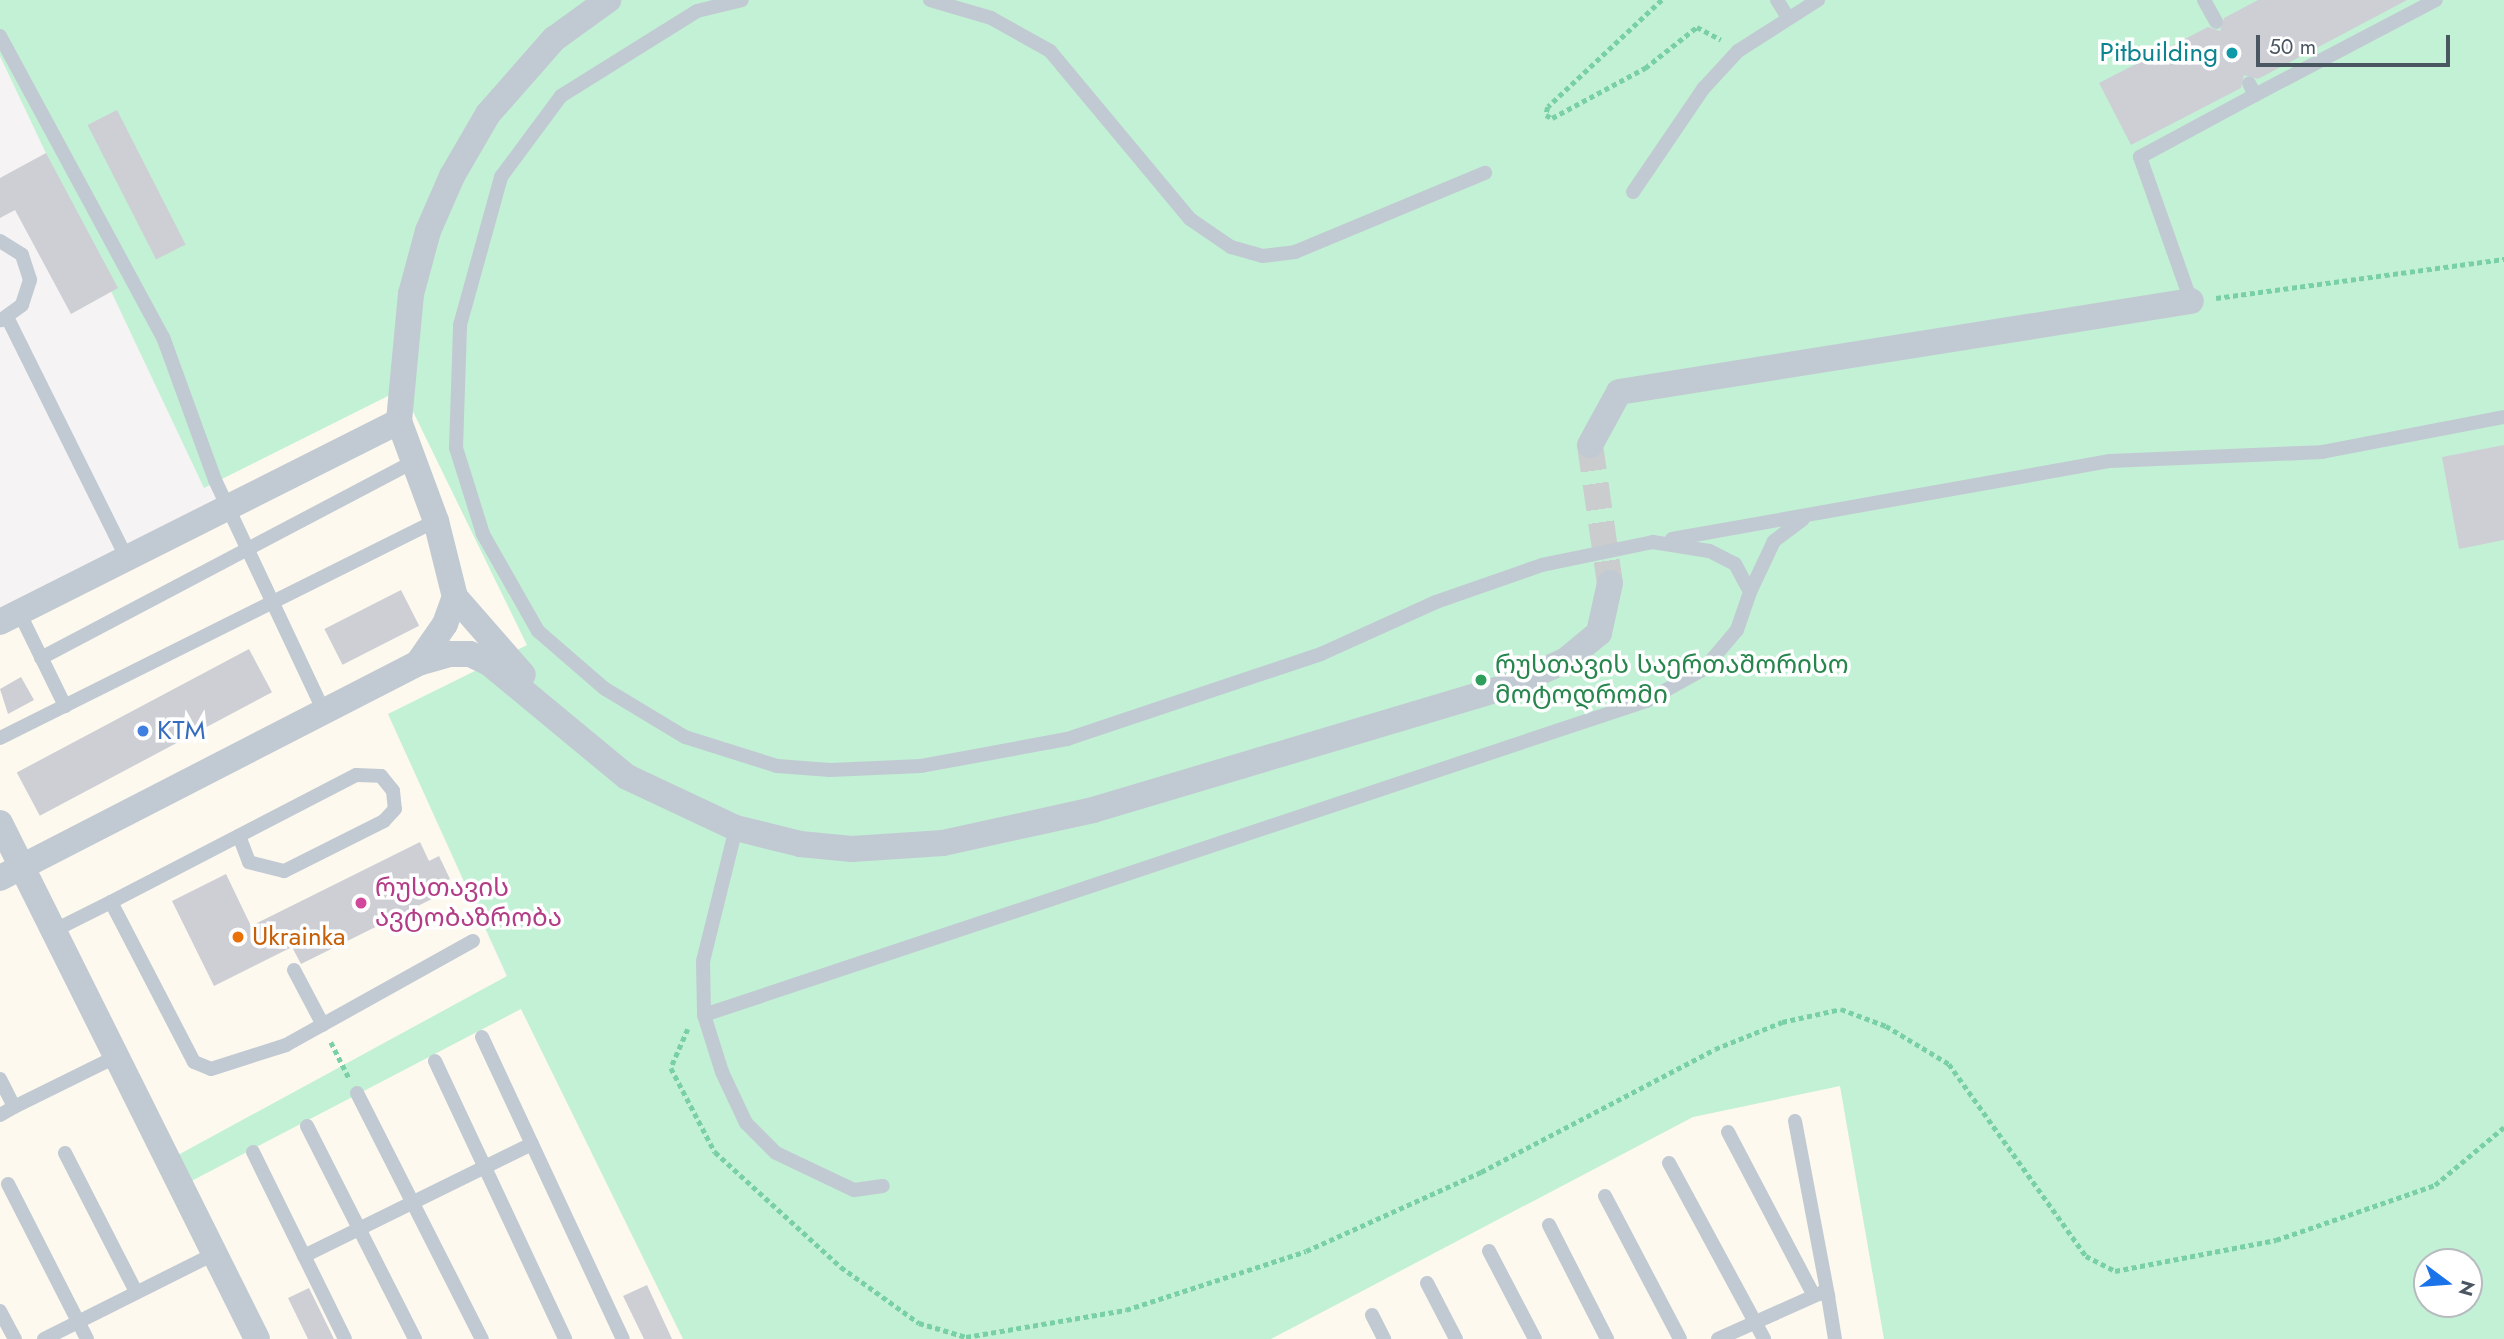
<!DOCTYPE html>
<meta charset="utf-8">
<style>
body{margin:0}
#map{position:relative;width:2504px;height:1339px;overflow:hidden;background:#f5f3f3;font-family:Jost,"Noto Sans Georgian",sans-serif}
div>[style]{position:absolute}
.commercial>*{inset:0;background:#fdf9ef}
.green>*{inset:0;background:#c3f1d5}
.building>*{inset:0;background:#cdcfd5;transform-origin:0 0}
.minor-tunnel>*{height:26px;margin-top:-13px;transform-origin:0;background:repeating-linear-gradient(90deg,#caccce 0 26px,transparent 0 39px)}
.path>*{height:4.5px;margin-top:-2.25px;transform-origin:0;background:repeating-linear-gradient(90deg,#7ad0a6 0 5px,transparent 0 8.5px)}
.service>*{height:14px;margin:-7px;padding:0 7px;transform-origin:7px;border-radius:7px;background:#c1cad2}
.minor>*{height:26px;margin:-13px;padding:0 13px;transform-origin:13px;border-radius:13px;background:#c1cad2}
.dots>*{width:19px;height:19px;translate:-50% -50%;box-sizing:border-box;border:4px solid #fff;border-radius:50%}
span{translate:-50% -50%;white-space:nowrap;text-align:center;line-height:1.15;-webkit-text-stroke:7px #fff;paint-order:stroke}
.culture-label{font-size:26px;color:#0d838f}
.right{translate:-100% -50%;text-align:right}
.leisure-label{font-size:26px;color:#27864d}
.left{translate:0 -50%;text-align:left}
.shop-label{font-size:26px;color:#366cbe}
.hotel-label{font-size:26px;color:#b23c85}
.food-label{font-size:26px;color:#c56008}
.north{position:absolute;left:2413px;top:1248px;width:70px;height:70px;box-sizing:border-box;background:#fff;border:2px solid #b7bbc0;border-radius:50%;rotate:106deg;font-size:19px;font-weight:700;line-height:28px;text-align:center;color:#4a5661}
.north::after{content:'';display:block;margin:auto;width:24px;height:32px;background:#1a73e8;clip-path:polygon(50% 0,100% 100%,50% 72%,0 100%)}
.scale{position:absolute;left:2256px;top:35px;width:194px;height:32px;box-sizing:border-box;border:4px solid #4a5661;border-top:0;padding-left:9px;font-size:21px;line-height:24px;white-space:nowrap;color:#4a5661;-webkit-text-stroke:5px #fff;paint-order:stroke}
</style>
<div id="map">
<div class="commercial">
<div style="clip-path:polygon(402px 388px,527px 646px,388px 714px,521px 1009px,683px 1339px,0 1339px,0 622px,229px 510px,215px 480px)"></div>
<div style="clip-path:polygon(1840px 1086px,1884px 1339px,1271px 1339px,1693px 1117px)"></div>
</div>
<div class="green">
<div style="clip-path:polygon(evenodd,0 0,2504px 0,2504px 1339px,1884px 1339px,1840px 1086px,1693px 1117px,1271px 1339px,683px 1339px,521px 1009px,180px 1187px,167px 1161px,507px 976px,388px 714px,527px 645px,402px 389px,204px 488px,0 56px,0 0,2427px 1262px,2469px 1262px,2469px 1304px,2427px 1304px,2427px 1262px)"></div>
</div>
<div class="building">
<div style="clip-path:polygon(2258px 0,2407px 0,2258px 79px,2244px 75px,2241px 88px,2131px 145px,2099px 83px,2208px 27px,2220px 31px,2224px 18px)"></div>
<div style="left:117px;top:110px;width:151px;height:33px;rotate:63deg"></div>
<div style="clip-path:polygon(46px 153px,118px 288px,71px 314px,15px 210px,0 218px,0 178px)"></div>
<div style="clip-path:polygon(2504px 445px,2504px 540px,2459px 549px,2442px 457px)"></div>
<div style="left:401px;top:590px;width:40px;height:86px;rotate:63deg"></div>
<div style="left:249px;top:649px;width:49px;height:263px;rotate:62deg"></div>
<div style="clip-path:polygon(21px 677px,34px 700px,8px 714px,0 689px)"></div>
<div style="clip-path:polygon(420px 842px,429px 861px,439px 856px,450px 879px,442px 883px,446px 892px,301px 964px,292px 947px,214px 986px,172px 901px,226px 874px,251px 926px)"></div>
<div style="clip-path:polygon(647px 1285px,672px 1339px,644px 1339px,623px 1296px)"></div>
<div style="clip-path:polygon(309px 1288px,334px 1339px,308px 1339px,288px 1298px)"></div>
</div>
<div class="minor-tunnel">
<div style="left:1590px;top:445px;width:139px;rotate:81.8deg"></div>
</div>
<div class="path">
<div style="left:1662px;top:0;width:156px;rotate:136.8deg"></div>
<div style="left:1548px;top:107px;width:8px;rotate:104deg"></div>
<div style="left:1546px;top:115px;width:7px;rotate:27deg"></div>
<div style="left:1552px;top:118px;width:106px;rotate:-28.3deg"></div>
<div style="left:1645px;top:68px;width:66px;rotate:-38.3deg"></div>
<div style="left:1697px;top:27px;width:27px;rotate:28deg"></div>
<div style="left:2216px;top:298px;width:291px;rotate:-7.7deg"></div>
<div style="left:688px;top:1029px;width:43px;rotate:113.6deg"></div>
<div style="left:671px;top:1068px;width:95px;rotate:62.4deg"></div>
<div style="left:715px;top:1152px;width:171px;rotate:42.4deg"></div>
<div style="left:841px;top:1267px;width:96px;rotate:35.7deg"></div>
<div style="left:919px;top:1323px;width:49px;rotate:16.6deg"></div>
<div style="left:966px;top:1337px;width:162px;rotate:-9.6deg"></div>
<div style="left:1126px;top:1310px;width:189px;rotate:-18.1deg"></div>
<div style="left:1306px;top:1251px;width:192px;rotate:-24.3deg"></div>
<div style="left:1481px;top:1172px;width:264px;rotate:-27.7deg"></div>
<div style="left:1715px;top:1049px;width:72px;rotate:-21.9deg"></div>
<div style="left:1782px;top:1022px;width:60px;rotate:-12.4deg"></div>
<div style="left:1841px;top:1009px;width:48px;rotate:20.7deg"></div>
<div style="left:1886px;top:1026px;width:74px;rotate:31.1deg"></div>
<div style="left:1949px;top:1064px;width:236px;rotate:54.5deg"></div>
<div style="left:2086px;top:1256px;width:33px;rotate:27deg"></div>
<div style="left:2115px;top:1271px;width:164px;rotate:-10.9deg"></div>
<div style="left:2276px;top:1240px;width:168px;rotate:-19.1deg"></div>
<div style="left:2435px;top:1185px;width:90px;rotate:-40deg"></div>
<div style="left:331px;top:1042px;width:40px;rotate:63.4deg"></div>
</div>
<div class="service">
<div style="left:930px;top:0;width:64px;rotate:16.4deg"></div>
<div style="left:991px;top:18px;width:68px;rotate:29.2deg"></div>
<div style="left:1050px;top:51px;width:219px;rotate:50.2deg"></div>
<div style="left:1190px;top:219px;width:50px;rotate:34.3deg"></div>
<div style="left:1231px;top:247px;width:33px;rotate:16deg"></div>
<div style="left:1263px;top:256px;width:32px;rotate:-7deg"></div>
<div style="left:1295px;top:252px;width:206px;rotate:-22.6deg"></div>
<div style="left:1777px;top:0;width:19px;rotate:58deg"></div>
<div style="left:2204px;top:0;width:25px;rotate:61deg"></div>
<div style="left:0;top:36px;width:342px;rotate:61.6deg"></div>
<div style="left:163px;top:337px;width:152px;rotate:70deg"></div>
<div style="left:215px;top:480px;width:256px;rotate:64.8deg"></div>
<div style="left:2255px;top:95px;width:204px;rotate:-27.7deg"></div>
<div style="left:1633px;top:192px;width:125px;rotate:-55.8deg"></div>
<div style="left:1703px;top:89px;width:52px;rotate:-47.4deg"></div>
<div style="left:1738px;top:51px;width:95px;rotate:-32.5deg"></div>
<div style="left:0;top:241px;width:26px;rotate:32deg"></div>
<div style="left:22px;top:255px;width:26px;rotate:72deg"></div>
<div style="left:30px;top:280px;width:26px;rotate:108deg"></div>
<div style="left:22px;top:305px;width:26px;rotate:144deg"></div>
<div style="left:2191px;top:301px;width:153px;rotate:-109.5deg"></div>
<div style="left:2140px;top:157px;width:131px;rotate:-28.3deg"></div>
<div style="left:2255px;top:95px;width:13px;rotate:-117deg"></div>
<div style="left:7px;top:317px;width:270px;rotate:63.6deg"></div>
<div style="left:1672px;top:539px;width:445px;rotate:-10.1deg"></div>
<div style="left:2110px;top:461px;width:212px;rotate:-2.4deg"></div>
<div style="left:2322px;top:452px;width:185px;rotate:-10.9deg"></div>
<div style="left:1750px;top:592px;width:56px;rotate:-64.8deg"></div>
<div style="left:1774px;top:541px;width:36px;rotate:-37deg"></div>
<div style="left:19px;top:612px;width:105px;rotate:63.9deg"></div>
<div style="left:41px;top:658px;width:422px;rotate:-27.8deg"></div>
<div style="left:0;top:738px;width:487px;rotate:-26.5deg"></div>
<div style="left:736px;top:828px;width:137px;rotate:103.9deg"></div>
<div style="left:703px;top:961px;width:54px;rotate:88.9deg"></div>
<div style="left:704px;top:1015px;width:60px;rotate:72.5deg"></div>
<div style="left:722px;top:1072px;width:56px;rotate:64.8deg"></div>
<div style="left:746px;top:1123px;width:42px;rotate:45deg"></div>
<div style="left:776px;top:1153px;width:86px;rotate:25.4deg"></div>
<div style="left:854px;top:1190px;width:29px;rotate:-8deg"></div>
<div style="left:111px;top:902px;width:276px;rotate:-27.4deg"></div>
<div style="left:356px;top:775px;width:25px;rotate:2deg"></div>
<div style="left:381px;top:776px;width:19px;rotate:51deg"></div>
<div style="left:393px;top:791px;width:18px;rotate:84deg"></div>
<div style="left:395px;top:809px;width:16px;rotate:133deg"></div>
<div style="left:384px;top:821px;width:112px;rotate:153.4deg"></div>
<div style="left:284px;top:871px;width:36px;rotate:-166deg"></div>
<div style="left:249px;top:862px;width:28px;rotate:-111deg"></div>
<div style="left:51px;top:932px;width:67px;rotate:-26.6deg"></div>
<div style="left:111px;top:902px;width:180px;rotate:62.6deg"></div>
<div style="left:194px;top:1062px;width:18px;rotate:22deg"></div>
<div style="left:211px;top:1069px;width:79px;rotate:-17.7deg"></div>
<div style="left:286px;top:1045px;width:214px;rotate:-29.1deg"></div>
<div style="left:294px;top:970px;width:62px;rotate:62.2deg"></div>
<div style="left:704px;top:1015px;width:993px;rotate:-18.43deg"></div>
<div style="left:1646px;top:701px;width:66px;rotate:-28.9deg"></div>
<div style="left:1704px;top:669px;width:51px;rotate:-49.8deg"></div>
<div style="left:1737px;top:630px;width:40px;rotate:-71.1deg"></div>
<div style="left:1750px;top:592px;width:32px;rotate:-118deg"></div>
<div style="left:1735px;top:564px;width:29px;rotate:-153deg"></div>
<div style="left:1709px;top:551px;width:57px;rotate:-170.9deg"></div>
<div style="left:1653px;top:542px;width:113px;rotate:168.3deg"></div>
<div style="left:1542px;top:565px;width:112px;rotate:160.8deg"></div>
<div style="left:1436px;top:602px;width:126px;rotate:155.7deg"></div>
<div style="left:1321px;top:654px;width:268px;rotate:161.5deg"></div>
<div style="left:1067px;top:739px;width:148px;rotate:169.5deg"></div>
<div style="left:921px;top:766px;width:91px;rotate:177.5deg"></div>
<div style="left:830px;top:770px;width:53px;rotate:-175.7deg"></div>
<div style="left:777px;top:766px;width:96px;rotate:-162.5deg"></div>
<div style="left:685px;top:737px;width:93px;rotate:-149deg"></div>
<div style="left:605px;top:689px;width:89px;rotate:-139.1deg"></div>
<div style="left:538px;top:631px;width:112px;rotate:-119.6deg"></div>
<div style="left:483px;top:534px;width:90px;rotate:-107.4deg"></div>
<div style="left:456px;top:448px;width:123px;rotate:-88.1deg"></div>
<div style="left:460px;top:325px;width:154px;rotate:-74.5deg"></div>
<div style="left:501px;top:177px;width:101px;rotate:-53.5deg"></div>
<div style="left:561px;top:96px;width:160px;rotate:-32deg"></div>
<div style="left:697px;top:11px;width:46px;rotate:-13.7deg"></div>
<div style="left:482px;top:1037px;width:333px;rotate:65deg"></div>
<div style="left:435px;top:1061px;width:307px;rotate:64.9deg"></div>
<div style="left:0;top:1079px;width:31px;rotate:63deg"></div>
<div style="left:14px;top:1107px;width:16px;rotate:150deg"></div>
<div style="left:357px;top:1093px;width:276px;rotate:63.1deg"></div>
<div style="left:14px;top:1107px;width:113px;rotate:-26.3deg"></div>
<div style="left:1795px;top:1121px;width:178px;rotate:79.3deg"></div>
<div style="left:307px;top:1126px;width:239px;rotate:63.1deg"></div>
<div style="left:1728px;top:1132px;width:183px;rotate:62.3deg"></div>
<div style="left:253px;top:1152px;width:208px;rotate:63.8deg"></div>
<div style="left:65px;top:1153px;width:156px;rotate:62.9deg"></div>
<div style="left:1669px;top:1163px;width:200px;rotate:61.6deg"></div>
<div style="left:8px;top:1184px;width:174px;rotate:63deg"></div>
<div style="left:1605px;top:1196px;width:161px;rotate:62.3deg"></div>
<div style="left:1549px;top:1225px;width:128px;rotate:63deg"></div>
<div style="left:1489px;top:1251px;width:99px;rotate:62.4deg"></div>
<div style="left:304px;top:1256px;width:254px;rotate:-26.2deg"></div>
<div style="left:1427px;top:1283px;width:63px;rotate:62.6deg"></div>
<div style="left:0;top:1311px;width:32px;rotate:62deg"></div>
<div style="left:1372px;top:1315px;width:27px;rotate:63deg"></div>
<div style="left:44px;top:1339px;width:190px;rotate:-26.6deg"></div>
<div style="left:1718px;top:1339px;width:113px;rotate:-24.1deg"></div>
<div style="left:1821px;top:1293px;width:8px;rotate:23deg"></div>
<div style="left:1828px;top:1296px;width:44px;rotate:80.8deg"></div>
</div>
<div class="minor">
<div style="left:1590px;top:445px;width:60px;rotate:-61.3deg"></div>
<div style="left:1619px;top:392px;width:579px;rotate:-9.04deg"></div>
<div style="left:455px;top:597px;width:103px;rotate:48.9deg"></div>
<div style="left:0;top:622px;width:447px;rotate:-26.7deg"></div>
<div style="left:418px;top:663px;width:33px;rotate:-16deg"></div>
<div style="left:450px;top:654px;width:20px"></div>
<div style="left:470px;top:654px;width:21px;rotate:25deg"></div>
<div style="left:489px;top:663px;width:179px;rotate:39.6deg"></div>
<div style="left:627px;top:777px;width:120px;rotate:25.1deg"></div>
<div style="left:736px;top:828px;width:66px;rotate:14deg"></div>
<div style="left:800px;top:844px;width:52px;rotate:5.5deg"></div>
<div style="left:852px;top:849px;width:91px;rotate:-3.8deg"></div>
<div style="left:943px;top:843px;width:154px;rotate:-12.4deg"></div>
<div style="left:1093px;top:810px;width:431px;rotate:-16.6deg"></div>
<div style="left:1506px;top:687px;width:64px;rotate:-23.8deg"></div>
<div style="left:1565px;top:661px;width:44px;rotate:-39.5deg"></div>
<div style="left:1599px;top:633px;width:51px;rotate:-77.6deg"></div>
<div style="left:0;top:823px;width:576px;rotate:63.52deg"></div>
<div style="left:0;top:878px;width:470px;rotate:-27.2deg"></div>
<div style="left:418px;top:663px;width:47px;rotate:-55.3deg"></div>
<div style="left:445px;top:624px;width:29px;rotate:-70deg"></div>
<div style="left:455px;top:597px;width:78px;rotate:-104deg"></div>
<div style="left:436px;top:521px;width:107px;rotate:-110.3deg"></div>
<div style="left:399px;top:421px;width:128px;rotate:-84.6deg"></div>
<div style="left:411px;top:294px;width:65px;rotate:-74.9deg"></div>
<div style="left:428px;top:231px;width:60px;rotate:-66.4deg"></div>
<div style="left:452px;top:176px;width:72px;rotate:-59.9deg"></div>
<div style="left:488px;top:114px;width:100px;rotate:-48.7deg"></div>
<div style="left:554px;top:39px;width:67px;rotate:-35.8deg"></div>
</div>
<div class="dots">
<div style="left:2232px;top:53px;background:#0f9aa8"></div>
<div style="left:1481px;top:680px;background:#2e9e5b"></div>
<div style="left:143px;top:731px;background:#3f7fe0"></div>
<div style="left:361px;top:903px;background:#d1479c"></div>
<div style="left:238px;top:937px;background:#e8710a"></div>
</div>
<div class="culture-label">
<span class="right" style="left:2218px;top:53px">Pitbuilding</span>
</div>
<div class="leisure-label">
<span class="left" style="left:1495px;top:680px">რუსთავის საერთაშორისო<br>მოტოდრომი</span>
</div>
<div class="shop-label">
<span class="left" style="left:157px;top:731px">KTM</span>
</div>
<div class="hotel-label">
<span class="left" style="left:375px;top:903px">რუსთავის<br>ავტობაზრობა</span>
</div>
<div class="food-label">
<span class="left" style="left:252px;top:937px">Ukrainka</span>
</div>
<div class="north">N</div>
<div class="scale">50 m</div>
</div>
